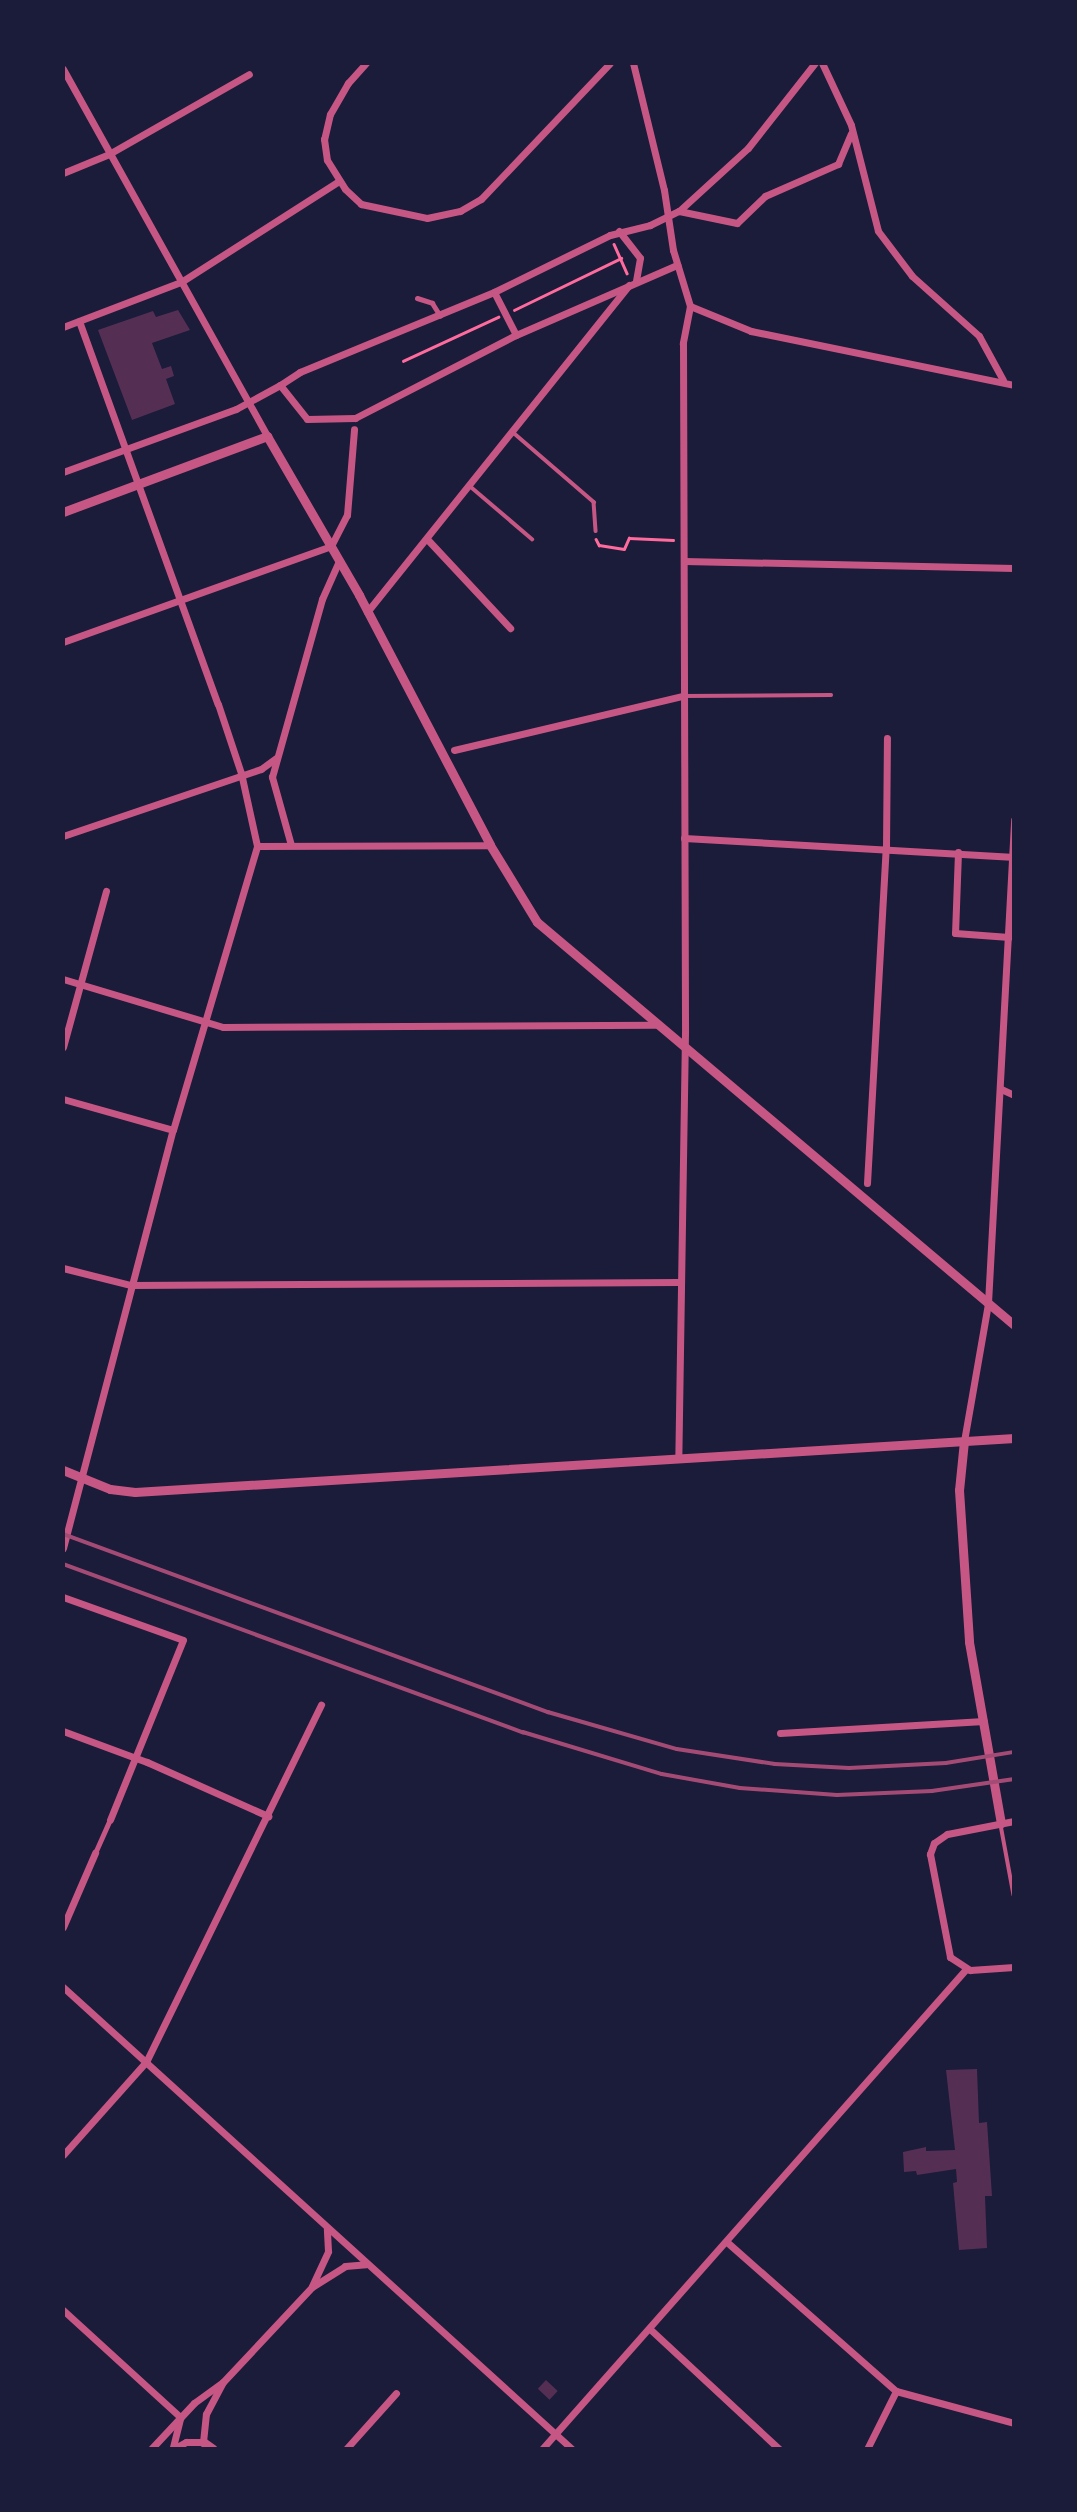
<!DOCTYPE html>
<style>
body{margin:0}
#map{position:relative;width:1077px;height:2512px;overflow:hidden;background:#1b1b3a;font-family:Raleway,sans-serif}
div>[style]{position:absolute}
.building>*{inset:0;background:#542f53;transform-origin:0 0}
.path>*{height:2.5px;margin:-1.25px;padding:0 1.25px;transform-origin:1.25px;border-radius:1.25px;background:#ff6b9d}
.service>*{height:3.5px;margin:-1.75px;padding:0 1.75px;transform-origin:1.75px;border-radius:1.75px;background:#c65784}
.pedestrian>*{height:5px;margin:-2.5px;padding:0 2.5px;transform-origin:2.5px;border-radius:2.5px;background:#c65784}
.minor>*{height:7px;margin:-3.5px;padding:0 3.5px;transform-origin:3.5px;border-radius:3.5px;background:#c65784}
.tertiary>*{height:9px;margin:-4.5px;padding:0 4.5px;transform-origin:4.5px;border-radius:4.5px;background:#c65784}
.rail>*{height:3.5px;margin:-1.75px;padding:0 1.75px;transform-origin:1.75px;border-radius:1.75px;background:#a44b75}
span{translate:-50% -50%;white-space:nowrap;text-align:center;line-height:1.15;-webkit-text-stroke:6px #1b1b3a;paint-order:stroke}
.frame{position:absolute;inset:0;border:65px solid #1b1b3a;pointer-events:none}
</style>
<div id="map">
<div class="building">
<div style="clip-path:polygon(178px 310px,190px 330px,152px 343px,162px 369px,171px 366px,174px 376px,166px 379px,175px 404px,132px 420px,98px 330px,153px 311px,156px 317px)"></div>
<div style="clip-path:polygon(977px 2069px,979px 2123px,987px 2122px,992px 2196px,985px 2196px,987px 2248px,959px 2250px,953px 2183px,957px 2182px,956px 2169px,917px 2175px,916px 2171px,904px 2172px,903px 2152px,926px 2147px,926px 2151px,955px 2150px,946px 2070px)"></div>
<div style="left:546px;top:2380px;width:16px;height:12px;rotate:43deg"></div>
</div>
<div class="path">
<div style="left:614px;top:244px;width:32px;rotate:66deg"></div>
<div style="left:514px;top:310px;width:119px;rotate:-25.9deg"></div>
<div style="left:403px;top:361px;width:105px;rotate:-24.9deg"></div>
<div style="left:596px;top:539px;width:7px;rotate:63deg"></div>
<div style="left:599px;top:545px;width:25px;rotate:9deg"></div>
<div style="left:624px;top:549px;width:12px;rotate:-66deg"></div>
<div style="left:629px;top:538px;width:44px;rotate:2.6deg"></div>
</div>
<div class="service">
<div style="left:514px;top:433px;width:106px;rotate:40.8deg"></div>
<div style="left:594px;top:502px;width:29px;rotate:86deg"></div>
<div style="left:470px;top:486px;width:82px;rotate:40.5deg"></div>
<div style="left:683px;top:696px;width:148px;rotate:-0.4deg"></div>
<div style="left:1001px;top:1825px;width:71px;rotate:79.5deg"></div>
</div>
<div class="pedestrian">
<div style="left:417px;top:298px;width:16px;rotate:18deg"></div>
<div style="left:432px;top:303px;width:15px;rotate:58deg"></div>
<div style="left:95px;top:1853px;width:36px;rotate:-66deg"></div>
</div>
<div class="minor">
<div style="left:366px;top:63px;width:27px;rotate:132deg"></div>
<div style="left:348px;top:83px;width:36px;rotate:120deg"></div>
<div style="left:330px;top:114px;width:26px;rotate:103deg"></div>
<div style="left:324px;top:139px;width:21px;rotate:82deg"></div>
<div style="left:327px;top:160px;width:34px;rotate:58deg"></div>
<div style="left:345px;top:189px;width:22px;rotate:43deg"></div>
<div style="left:361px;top:204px;width:67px;rotate:12deg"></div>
<div style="left:427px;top:218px;width:34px;rotate:-12deg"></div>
<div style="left:460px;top:211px;width:24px;rotate:-30deg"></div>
<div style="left:481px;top:199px;width:187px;rotate:-46.5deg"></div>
<div style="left:633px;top:63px;width:131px;rotate:76.3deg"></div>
<div style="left:664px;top:190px;width:61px;rotate:81.5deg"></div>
<div style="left:673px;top:250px;width:59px;rotate:73.1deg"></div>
<div style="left:690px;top:306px;width:38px;rotate:101deg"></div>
<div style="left:683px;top:343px;width:690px;rotate:89.83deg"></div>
<div style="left:685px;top:1033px;width:426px;rotate:90.9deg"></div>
<div style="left:822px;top:63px;width:68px;rotate:64.9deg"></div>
<div style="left:851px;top:125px;width:109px;rotate:75.7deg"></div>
<div style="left:878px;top:231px;width:56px;rotate:52.9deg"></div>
<div style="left:912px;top:276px;width:90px;rotate:41.8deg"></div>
<div style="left:979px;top:336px;width:50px;rotate:61.4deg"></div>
<div style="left:63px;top:69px;width:420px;rotate:60.9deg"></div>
<div style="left:63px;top:173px;width:50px;rotate:-22.4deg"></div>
<div style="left:109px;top:154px;width:161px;rotate:-29.7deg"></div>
<div style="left:679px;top:211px;width:59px;rotate:11.7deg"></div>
<div style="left:737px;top:223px;width:39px;rotate:-44deg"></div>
<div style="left:765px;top:196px;width:80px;rotate:-23.7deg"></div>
<div style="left:838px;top:164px;width:33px;rotate:-67deg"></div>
<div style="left:619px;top:231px;width:34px;rotate:52deg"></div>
<div style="left:640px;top:258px;width:23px;rotate:100deg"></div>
<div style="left:494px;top:292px;width:129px;rotate:-26.2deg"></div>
<div style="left:610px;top:235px;width:41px;rotate:-14deg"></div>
<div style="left:650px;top:225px;width:32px;rotate:-26deg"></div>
<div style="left:679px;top:211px;width:93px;rotate:-42.4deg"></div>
<div style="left:748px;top:148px;width:108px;rotate:-51.8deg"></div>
<div style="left:690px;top:306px;width:66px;rotate:22.3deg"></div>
<div style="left:751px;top:331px;width:268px;rotate:11.6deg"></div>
<div style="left:79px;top:321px;width:407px;rotate:70.1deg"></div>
<div style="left:218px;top:704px;width:73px;rotate:71.6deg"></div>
<div style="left:241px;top:773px;width:75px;rotate:77.6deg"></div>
<div style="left:63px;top:327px;width:126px;rotate:-20.9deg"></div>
<div style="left:181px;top:282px;width:188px;rotate:-32.6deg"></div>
<div style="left:516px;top:335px;width:48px;rotate:-117.1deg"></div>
<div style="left:494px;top:292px;width:210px;rotate:157.6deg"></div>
<div style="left:300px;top:372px;width:24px;rotate:147deg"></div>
<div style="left:280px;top:385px;width:43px;rotate:51.5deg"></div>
<div style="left:307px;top:419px;width:48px;rotate:-1.2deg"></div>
<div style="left:355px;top:418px;width:181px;rotate:-27.3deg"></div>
<div style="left:516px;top:335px;width:176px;rotate:-23.5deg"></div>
<div style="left:63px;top:472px;width:184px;rotate:-20deg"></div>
<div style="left:236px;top:409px;width:50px;rotate:-28.6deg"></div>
<div style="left:427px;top:539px;width:122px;rotate:47deg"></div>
<div style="left:684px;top:561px;width:330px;rotate:1.2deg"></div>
<div style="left:367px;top:612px;width:419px;rotate:-51.3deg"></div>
<div style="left:63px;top:642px;width:285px;rotate:-19.7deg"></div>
<div style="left:331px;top:546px;width:35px;rotate:-63deg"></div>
<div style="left:347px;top:515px;width:86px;rotate:-85.3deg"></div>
<div style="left:454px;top:750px;width:235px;rotate:-13.3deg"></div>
<div style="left:63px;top:836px;width:209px;rotate:-18.7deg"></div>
<div style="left:261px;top:769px;width:19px;rotate:-36deg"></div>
<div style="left:684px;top:838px;width:331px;rotate:3.3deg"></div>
<div style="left:291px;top:845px;width:71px;rotate:-105.6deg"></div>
<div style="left:272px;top:777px;width:185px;rotate:-74.3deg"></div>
<div style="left:322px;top:599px;width:39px;rotate:-66deg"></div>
<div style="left:257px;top:846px;width:233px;rotate:-0.2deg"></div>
<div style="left:958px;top:852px;width:81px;rotate:92.1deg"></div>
<div style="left:955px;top:933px;width:54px;rotate:4.2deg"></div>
<div style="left:63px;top:979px;width:167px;rotate:16.7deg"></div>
<div style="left:223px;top:1027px;width:432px;rotate:-0.3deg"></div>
<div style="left:63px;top:1047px;width:162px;rotate:-74.6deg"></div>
<div style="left:1001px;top:1089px;width:14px;rotate:25deg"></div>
<div style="left:63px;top:1099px;width:114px;rotate:15.7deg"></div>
<div style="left:867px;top:1183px;width:337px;rotate:-86.8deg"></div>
<div style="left:886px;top:847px;width:109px;rotate:-89.5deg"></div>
<div style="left:63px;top:1268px;width:69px;rotate:14.2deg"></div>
<div style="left:130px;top:1285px;width:549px;rotate:-0.31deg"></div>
<div style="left:964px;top:1441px;width:140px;rotate:-80.1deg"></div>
<div style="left:988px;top:1303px;width:484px;rotate:-86.9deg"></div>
<div style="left:63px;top:1548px;width:432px;rotate:-75.3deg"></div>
<div style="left:173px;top:1130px;width:296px;rotate:-73.5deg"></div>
<div style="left:63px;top:1597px;width:127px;rotate:19.7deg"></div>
<div style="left:183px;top:1640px;width:194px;rotate:112.1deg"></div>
<div style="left:63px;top:1731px;width:90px;rotate:20.3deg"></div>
<div style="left:147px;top:1762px;width:133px;rotate:24.1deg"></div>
<div style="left:780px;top:1733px;width:204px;rotate:-3.4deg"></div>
<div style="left:1014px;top:1821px;width:68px;rotate:169deg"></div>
<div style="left:947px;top:1834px;width:16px;rotate:145deg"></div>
<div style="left:934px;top:1843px;width:12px;rotate:110deg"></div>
<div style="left:930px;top:1854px;width:105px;rotate:79deg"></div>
<div style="left:950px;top:1957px;width:24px;rotate:33deg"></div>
<div style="left:970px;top:1970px;width:44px;rotate:-3.9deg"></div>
<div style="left:63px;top:1927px;width:81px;rotate:-66.6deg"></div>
<div style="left:63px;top:1987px;width:687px;rotate:42.23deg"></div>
<div style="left:63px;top:2155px;width:125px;rotate:-48.3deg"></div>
<div style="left:146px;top:2062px;width:398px;rotate:-63.9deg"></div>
<div style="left:728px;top:2243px;width:224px;rotate:41.4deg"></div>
<div style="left:896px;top:2391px;width:122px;rotate:15.2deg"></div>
<div style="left:312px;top:2286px;width:38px;rotate:-65deg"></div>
<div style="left:328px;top:2251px;width:22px;rotate:-93deg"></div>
<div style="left:63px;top:2310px;width:159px;rotate:42.4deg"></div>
<div style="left:651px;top:2330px;width:175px;rotate:42.9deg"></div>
<div style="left:173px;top:2447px;width:30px;rotate:-76deg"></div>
<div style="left:151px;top:2449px;width:63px;rotate:-46.9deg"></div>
<div style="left:194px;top:2403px;width:34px;rotate:-36deg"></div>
<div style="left:173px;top:2449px;width:15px;rotate:-28deg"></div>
<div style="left:186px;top:2442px;width:17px"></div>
<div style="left:203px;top:2442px;width:28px;rotate:-84deg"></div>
<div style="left:206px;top:2414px;width:36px;rotate:-62deg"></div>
<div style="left:223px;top:2382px;width:130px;rotate:-46.9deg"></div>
<div style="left:312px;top:2287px;width:39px;rotate:-32deg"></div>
<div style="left:345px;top:2266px;width:21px;rotate:-5deg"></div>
<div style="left:346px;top:2449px;width:75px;rotate:-48.2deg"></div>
<div style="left:542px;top:2449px;width:640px;rotate:-48.54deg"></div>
<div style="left:867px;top:2449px;width:65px;rotate:-63.4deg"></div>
</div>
<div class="tertiary">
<div style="left:63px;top:512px;width:218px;rotate:-20.4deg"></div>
<div style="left:267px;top:436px;width:184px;rotate:59.9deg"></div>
<div style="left:359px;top:595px;width:282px;rotate:62.3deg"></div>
<div style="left:490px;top:845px;width:90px;rotate:58.6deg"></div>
<div style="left:537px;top:922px;width:624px;rotate:40.19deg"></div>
<div style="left:964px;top:1441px;width:49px;rotate:95.8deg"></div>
<div style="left:959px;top:1490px;width:152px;rotate:86.2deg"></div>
<div style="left:969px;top:1642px;width:184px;rotate:80deg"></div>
<div style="left:63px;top:1470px;width:51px;rotate:22deg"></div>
<div style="left:110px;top:1489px;width:25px;rotate:7deg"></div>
<div style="left:135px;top:1492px;width:881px;rotate:-3.52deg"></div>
<div style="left:203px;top:2442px;width:12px;rotate:35deg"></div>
</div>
<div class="rail">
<div style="left:63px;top:1534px;width:517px;rotate:20.15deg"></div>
<div style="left:548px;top:1712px;width:134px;rotate:16deg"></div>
<div style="left:677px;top:1749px;width:99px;rotate:8.7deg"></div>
<div style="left:775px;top:1764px;width:74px;rotate:3.1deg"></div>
<div style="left:849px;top:1768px;width:97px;rotate:-3deg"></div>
<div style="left:946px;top:1763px;width:69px;rotate:-9.2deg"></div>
<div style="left:63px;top:1564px;width:490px;rotate:20.1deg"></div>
<div style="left:523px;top:1732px;width:145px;rotate:16.8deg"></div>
<div style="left:662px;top:1774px;width:79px;rotate:10.2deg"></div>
<div style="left:740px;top:1788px;width:97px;rotate:4.1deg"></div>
<div style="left:837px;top:1795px;width:95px;rotate:-2.4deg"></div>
<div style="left:932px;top:1791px;width:83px;rotate:-8.3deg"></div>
</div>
<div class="frame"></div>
</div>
